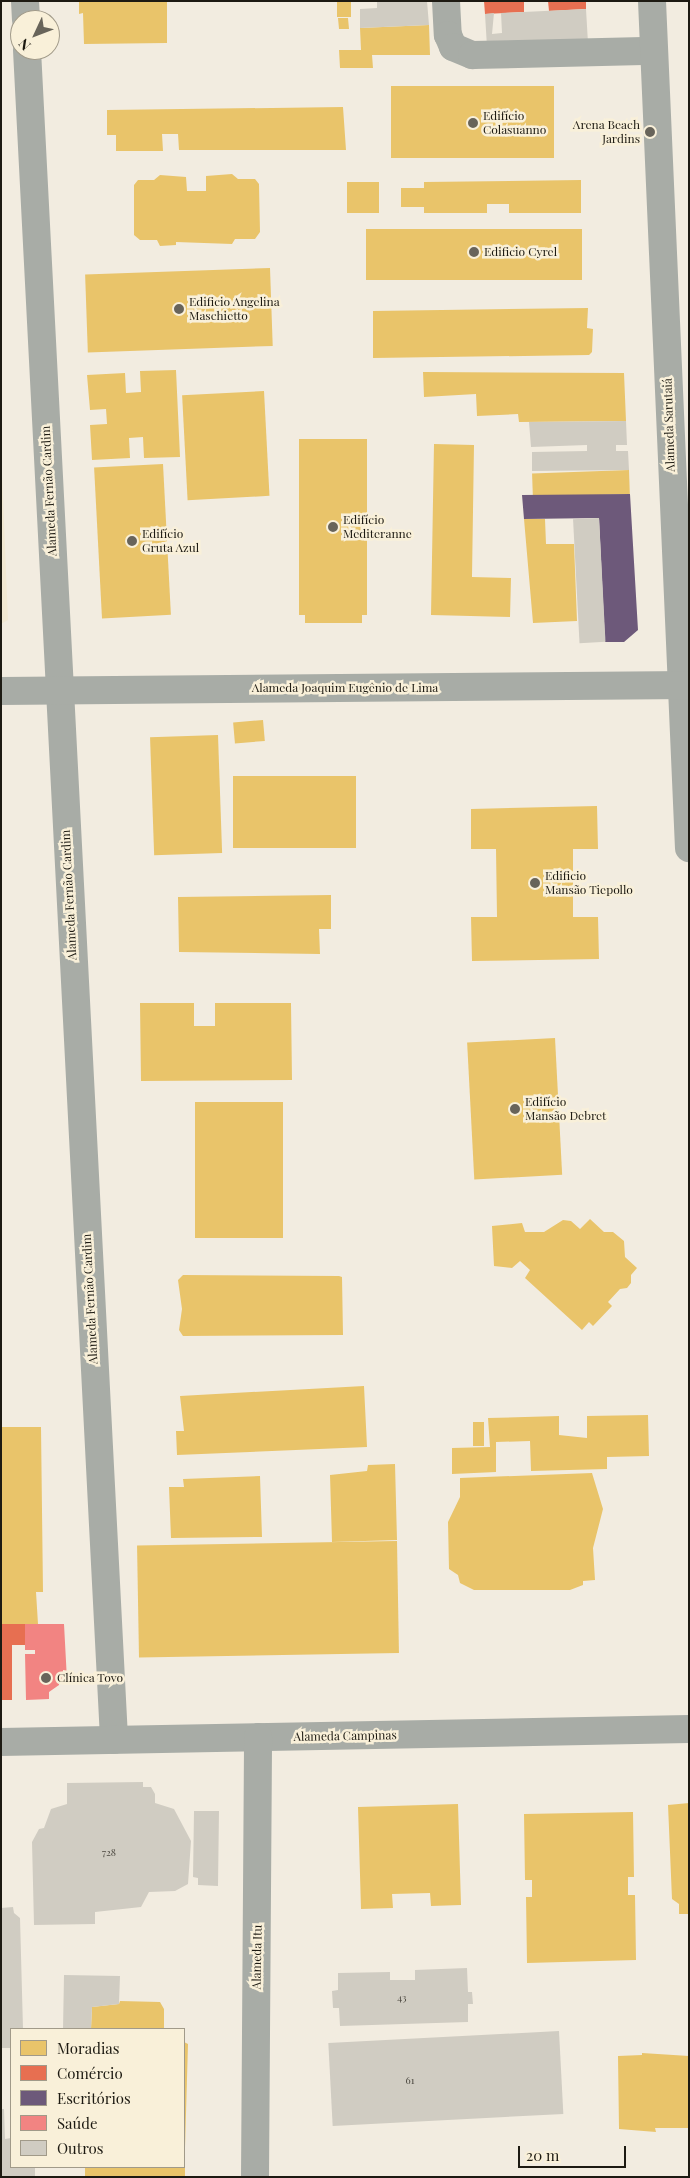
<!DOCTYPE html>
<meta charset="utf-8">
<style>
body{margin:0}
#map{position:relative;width:690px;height:2178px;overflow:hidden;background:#f2ece0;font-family:"Playfair Display",serif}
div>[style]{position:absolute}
.built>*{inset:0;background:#f1e8d2}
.homes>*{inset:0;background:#e9c46a;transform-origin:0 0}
.shops>*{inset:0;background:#e76f51}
.offices>*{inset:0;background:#6d597a}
.health>*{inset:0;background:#f28482}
.building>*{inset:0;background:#d0ccc2;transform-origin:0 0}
.minor>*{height:28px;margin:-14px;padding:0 14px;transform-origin:14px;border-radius:14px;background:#a8aca6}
.dots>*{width:14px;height:14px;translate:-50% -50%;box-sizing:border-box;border:2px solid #f9f0d9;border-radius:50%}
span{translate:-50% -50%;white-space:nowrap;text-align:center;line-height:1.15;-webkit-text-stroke:5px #f9f0d9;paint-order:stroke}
.number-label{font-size:10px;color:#4a463e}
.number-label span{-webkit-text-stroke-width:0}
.poi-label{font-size:12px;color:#1d1a12}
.left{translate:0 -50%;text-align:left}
.right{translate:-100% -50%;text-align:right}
.street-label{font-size:12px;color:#1d1a12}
.frame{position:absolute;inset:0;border:2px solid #1d1a12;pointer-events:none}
.legend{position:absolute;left:10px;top:2028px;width:175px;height:140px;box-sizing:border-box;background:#f9f0d9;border:1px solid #a19a89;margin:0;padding:6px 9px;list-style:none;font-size:15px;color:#1d1a12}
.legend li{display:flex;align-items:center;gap:10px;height:25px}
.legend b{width:25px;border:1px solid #a19a89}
.north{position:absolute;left:10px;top:10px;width:50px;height:50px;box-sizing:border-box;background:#f9f0d9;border:1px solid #a19a89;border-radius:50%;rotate:227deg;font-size:14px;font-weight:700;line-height:20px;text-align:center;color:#1d1a12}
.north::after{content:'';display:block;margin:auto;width:18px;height:22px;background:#68645a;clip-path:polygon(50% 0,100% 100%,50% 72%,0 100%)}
.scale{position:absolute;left:518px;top:2146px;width:108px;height:22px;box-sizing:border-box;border:2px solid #1d1a12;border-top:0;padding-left:6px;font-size:15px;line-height:18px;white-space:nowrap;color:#1d1a12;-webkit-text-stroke:4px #f9f0d9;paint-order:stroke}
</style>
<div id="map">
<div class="built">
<div style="clip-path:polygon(1px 447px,8px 620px,1px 624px)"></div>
</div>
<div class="homes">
<div style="clip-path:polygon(79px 1px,167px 1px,167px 43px,84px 44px,83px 13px,79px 14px)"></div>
<div style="left:337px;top:1px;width:14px;height:16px"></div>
<div style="clip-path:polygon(338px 18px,348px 18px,349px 29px,339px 29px)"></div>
<div style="clip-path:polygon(429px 25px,430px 55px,372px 55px,373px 68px,340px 68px,339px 50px,361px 50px,360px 28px)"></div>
<div style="left:554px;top:86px;width:72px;height:163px;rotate:90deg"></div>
<div style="clip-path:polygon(343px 107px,346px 150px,179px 150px,178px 134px,162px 134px,163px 151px,116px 151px,116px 135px,107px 135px,107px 110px)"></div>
<div style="clip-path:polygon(232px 174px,238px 179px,255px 179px,259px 184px,260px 232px,255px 239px,235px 239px,232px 244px,176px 242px,176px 245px,160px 246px,157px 240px,140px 240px,134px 235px,134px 185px,138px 180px,154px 180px,160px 175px,186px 177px,187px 191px,206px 191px,206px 176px)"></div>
<div style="clip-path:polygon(581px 180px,581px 213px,509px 213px,509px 204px,487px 204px,487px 213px,424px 213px,424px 207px,401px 207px,401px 188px,424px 188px,424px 182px)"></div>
<div style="left:347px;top:182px;width:32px;height:31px"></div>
<div style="left:366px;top:229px;width:216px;height:51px"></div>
<div style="left:270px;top:268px;width:78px;height:185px;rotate:88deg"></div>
<div style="clip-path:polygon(588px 308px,587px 328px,593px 329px,592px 352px,589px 355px,373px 358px,373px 311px)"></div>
<div style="clip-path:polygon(176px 370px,180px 457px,144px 458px,143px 437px,129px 438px,130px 458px,92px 460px,90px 425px,107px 424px,106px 409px,90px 410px,87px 375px,125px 373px,126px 393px,141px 392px,140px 371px)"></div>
<div style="clip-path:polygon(423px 372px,624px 373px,626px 421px,519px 422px,518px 414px,477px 416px,476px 394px,424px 397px)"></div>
<div style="left:264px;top:391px;width:105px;height:82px;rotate:87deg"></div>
<div style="clip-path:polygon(299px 439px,367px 439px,367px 615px,362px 615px,362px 623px,305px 623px,305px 615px,299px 615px)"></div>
<div style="clip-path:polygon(434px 444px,474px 445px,472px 577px,511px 578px,510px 617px,431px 615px)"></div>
<div style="left:163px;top:464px;width:151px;height:69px;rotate:87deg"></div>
<div style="left:629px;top:470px;width:24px;height:97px;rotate:88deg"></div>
<div style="clip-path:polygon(524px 519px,545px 519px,546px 544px,574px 544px,577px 621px,533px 623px)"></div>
<div style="left:263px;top:720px;width:21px;height:30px;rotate:85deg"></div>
<div style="left:218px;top:735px;width:118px;height:68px;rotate:88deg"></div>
<div style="left:356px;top:776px;width:72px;height:123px;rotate:90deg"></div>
<div style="clip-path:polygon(597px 806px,598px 849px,573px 849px,573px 917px,598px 917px,599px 959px,472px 961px,471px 917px,497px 917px,496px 849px,471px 849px,471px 809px)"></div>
<div style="clip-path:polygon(331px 895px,331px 929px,319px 929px,320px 954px,179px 952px,178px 897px)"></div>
<div style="clip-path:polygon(140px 1003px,194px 1003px,194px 1026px,215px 1026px,215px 1003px,291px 1003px,292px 1080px,141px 1081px)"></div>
<div style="left:555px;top:1038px;width:137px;height:88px;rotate:87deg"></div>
<div style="left:195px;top:1102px;width:88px;height:136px"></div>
<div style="clip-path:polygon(590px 1219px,604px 1232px,613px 1232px,624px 1241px,625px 1257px,637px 1268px,631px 1275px,631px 1283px,627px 1288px,620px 1289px,608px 1302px,612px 1306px,593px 1326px,589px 1322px,582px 1330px,525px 1278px,530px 1270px,520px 1261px,512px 1268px,494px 1266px,492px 1226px,522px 1223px,525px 1232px,544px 1232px,563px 1220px,571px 1221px,580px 1229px)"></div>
<div style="clip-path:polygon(183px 1275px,339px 1276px,342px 1277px,343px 1335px,183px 1336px,179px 1330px,182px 1309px,178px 1280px)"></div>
<div style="clip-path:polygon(364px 1386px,367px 1447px,177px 1455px,176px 1431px,184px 1431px,180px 1396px)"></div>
<div style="clip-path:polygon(648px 1415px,649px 1456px,607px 1457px,607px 1469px,531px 1471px,530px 1441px,496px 1442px,496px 1472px,452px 1474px,452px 1448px,490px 1447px,488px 1418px,559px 1416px,559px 1435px,587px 1438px,587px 1416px)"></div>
<div style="left:473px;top:1422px;width:11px;height:24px"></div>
<div style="clip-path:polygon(1px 1427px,41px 1427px,43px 1592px,36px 1592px,38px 1624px,1px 1624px)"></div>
<div style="clip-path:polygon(395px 1464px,397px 1540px,332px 1542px,330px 1475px,367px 1471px,368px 1465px)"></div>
<div style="clip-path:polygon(592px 1473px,603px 1509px,593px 1548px,595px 1580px,583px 1581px,583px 1585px,570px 1590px,474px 1590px,460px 1583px,458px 1575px,449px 1569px,448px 1522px,460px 1497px,460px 1478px)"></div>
<div style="clip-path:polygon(260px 1476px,262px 1537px,171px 1538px,169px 1487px,184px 1487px,183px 1479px)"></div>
<div style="left:397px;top:1541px;width:112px;height:260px;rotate:89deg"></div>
<div style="clip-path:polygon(689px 1803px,689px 1914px,679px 1914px,679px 1904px,672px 1899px,668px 1805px)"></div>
<div style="clip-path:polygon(458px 1804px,461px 1905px,431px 1906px,430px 1893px,392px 1894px,393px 1908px,361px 1909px,358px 1807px)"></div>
<div style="clip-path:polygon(633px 1812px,634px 1877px,628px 1877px,628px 1895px,635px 1895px,636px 1960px,527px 1963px,526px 1897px,532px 1897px,532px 1880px,525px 1880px,524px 1814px)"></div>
<div style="clip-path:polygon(120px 2001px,160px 2002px,164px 2009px,164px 2029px,91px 2029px,92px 2007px,119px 2004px)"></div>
<div style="clip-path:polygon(184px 2042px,188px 2044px,185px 2148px,184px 2147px)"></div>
<div style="clip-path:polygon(642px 2053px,689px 2056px,689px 2128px,655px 2128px,656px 2132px,619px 2129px,618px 2056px,642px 2055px)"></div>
<div style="left:85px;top:2167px;width:100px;height:10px"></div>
</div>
<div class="shops">
<div style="clip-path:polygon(484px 1px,524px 1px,524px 12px,485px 14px)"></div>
<div style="clip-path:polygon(548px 1px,586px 1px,586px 9px,549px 11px)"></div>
<div style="clip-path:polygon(1px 1624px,25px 1624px,25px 1645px,12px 1645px,12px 1700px,1px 1700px)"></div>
</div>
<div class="offices">
<div style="clip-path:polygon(630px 494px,638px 630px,624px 642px,605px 642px,599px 518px,524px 519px,522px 495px)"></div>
</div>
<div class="health">
<div style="clip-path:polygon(25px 1624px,64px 1624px,67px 1680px,59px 1680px,59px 1685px,49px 1692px,49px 1699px,26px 1700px,25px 1654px,35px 1654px,35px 1650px,25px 1650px)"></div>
</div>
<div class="building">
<div style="clip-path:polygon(427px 1px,429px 25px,360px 28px,360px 9px,377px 8px,377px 2px)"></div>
<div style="clip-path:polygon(586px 9px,588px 43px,487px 47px,485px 14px,494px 13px,492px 34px,502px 33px,501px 13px)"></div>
<div style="clip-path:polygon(626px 421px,627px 445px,616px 445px,616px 451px,628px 451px,629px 470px,532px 471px,532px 452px,587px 451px,587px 445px,531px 447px,529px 422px)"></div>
<div style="left:599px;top:518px;width:124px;height:26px;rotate:87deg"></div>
<div style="clip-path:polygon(143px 1782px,143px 1787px,151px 1787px,155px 1794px,155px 1803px,174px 1809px,191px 1841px,188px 1884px,175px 1891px,149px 1892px,141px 1907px,95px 1912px,95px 1924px,34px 1925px,32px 1842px,39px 1829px,44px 1828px,51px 1809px,67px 1804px,67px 1783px)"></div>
<div style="clip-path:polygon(194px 1811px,219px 1811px,218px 1886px,198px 1885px,198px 1878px,193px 1877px)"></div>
<div style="clip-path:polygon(13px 1907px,14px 1913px,20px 1918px,23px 2029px,11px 2029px,11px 2048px,1px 2048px,1px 1908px)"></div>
<div style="clip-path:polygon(467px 1968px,468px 1992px,472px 1992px,473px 2004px,468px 2004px,468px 2022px,340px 2026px,339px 2008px,333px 2008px,332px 1991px,338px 1990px,338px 1973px,390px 1972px,390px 1980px,415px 1980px,415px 1970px)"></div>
<div style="clip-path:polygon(64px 1975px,120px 1976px,119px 2004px,92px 2007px,91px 2029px,63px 2029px)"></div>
<div style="left:559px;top:2031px;width:83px;height:231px;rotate:87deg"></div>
<div style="clip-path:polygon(1px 2109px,4px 2109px,5px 2139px,11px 2138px,11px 2167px,35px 2167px,35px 2177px,1px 2177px)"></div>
</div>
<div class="minor">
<div style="left:25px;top:1px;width:19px;rotate:87deg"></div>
<div style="left:446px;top:1px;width:34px;rotate:87deg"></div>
<div style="left:448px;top:35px;width:13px;rotate:67deg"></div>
<div style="left:453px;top:47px;width:21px;rotate:23deg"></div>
<div style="left:472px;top:55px;width:182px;rotate:-1.3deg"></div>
<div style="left:652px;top:1px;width:848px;rotate:87.5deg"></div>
<div style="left:27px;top:50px;width:1692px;rotate:87.05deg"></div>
<div style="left:1px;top:691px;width:688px;rotate:-0.5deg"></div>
<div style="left:1px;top:1742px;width:688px;rotate:-1.08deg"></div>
<div style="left:255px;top:2177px;width:440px;rotate:-89.6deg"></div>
</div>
<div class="dots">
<div style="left:473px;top:123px;background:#68645a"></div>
<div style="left:650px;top:132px;background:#68645a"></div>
<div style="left:474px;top:252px;background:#68645a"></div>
<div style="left:179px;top:309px;background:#68645a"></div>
<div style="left:333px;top:527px;background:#68645a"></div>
<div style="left:132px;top:541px;background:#68645a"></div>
<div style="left:535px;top:883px;background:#68645a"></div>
<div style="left:515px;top:1109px;background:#68645a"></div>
<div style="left:46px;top:1678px;background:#68645a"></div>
</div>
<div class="number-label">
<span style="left:109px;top:1853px">728</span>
<span style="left:402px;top:1998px">43</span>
<span style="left:410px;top:2081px">61</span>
</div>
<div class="poi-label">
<span class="left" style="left:483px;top:123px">Edifício<br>Colasuanno</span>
<span class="right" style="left:640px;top:132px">Arena Beach<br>Jardins</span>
<span class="left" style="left:484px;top:252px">Edificio Cyrel</span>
<span class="left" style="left:189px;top:309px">Edificio Angelina<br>Maschietto</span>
<span class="left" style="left:343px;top:527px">Edifício<br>Mediteranne</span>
<span class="left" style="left:142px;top:541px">Edifício<br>Gruta Azul</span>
<span class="left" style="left:545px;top:883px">Edificio<br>Mansão Tiepollo</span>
<span class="left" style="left:525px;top:1109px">Edifício<br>Mansão Debret</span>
<span class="left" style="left:57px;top:1678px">Clínica Tovo</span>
</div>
<div class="street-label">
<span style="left:669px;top:425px;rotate:-92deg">Alameda Sarutaiá</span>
<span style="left:49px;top:491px;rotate:-93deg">Alameda Fernão Cardim</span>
<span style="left:345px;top:688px">Alameda Joaquim Eugênio de Lima</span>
<span style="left:69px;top:895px;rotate:-93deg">Alameda Fernão Cardim</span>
<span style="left:90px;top:1299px;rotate:-93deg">Alameda Fernão Cardim</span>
<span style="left:345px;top:1736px;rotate:-1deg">Alameda Campinas</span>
<span style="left:257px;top:1957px;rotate:-89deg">Alameda Itu</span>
</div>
<div class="frame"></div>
<ul class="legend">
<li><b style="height:14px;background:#e9c46a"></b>Moradias</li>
<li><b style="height:14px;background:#e76f51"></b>Comércio</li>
<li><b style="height:14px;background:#6d597a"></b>Escritórios</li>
<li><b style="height:14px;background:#f28482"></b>Saúde</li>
<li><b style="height:14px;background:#d0ccc2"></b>Outros</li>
</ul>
<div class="north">N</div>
<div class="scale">20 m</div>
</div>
